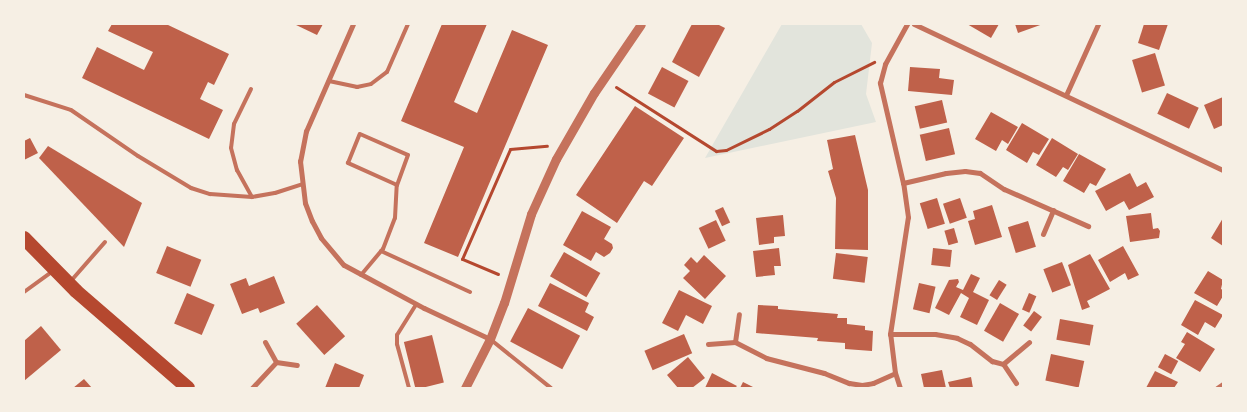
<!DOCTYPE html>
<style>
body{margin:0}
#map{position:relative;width:1247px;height:412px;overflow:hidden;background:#f6efe4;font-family:Karla,sans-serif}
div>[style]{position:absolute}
.green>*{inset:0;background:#e2e4dc}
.building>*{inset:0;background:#bf614a;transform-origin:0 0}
.path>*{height:3px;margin:-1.5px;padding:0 1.5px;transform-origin:1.5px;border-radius:1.5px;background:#b5482f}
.service>*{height:4px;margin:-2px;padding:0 2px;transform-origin:2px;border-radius:2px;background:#c5725c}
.minor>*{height:5px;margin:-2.5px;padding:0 2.5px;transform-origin:2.5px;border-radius:2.5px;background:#c5725c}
.tertiary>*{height:9px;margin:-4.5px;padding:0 4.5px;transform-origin:4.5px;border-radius:4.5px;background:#c5725c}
.trunk>*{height:14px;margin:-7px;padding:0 7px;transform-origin:7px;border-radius:7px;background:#b5482f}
span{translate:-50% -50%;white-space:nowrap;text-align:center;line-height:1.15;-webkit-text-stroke:4px #f6efe4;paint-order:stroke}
.frame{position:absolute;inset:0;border:25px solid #f6efe4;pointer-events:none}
</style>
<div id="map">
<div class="green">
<div style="clip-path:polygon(782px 24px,861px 24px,872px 43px,866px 94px,876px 122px,705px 158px)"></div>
</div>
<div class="building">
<div style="clip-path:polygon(112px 24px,166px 24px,229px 54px,214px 85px,208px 82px,200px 99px,223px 110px,209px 139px,82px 78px,97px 47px,144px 70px,153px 52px,108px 31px)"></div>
<div style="clip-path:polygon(294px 24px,323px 24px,317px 35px)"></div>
<div style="clip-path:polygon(442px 24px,487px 24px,454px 102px,477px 113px,512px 30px,548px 45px,458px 257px,424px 243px,464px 147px,401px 121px)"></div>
<div style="clip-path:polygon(692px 24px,717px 24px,725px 28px,699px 77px,672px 62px)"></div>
<div style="clip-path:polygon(967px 24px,999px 24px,991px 38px)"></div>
<div style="clip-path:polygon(1015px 24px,1043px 24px,1018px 33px)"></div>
<div style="clip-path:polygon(1144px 24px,1168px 24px,1159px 50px,1138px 43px)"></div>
<div style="left:1155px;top:53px;width:34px;height:24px;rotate:73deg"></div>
<div style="left:662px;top:67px;width:30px;height:30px;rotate:28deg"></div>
<div style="clip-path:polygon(910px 67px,940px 69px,939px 78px,954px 80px,952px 95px,908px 91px)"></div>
<div style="left:1167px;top:93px;width:35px;height:23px;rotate:25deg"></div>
<div style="clip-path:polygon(1223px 97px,1223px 125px,1214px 129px,1204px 105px)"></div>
<div style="left:942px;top:100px;width:23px;height:28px;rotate:77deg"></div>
<div style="clip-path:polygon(635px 106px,684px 138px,652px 186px,644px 181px,617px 223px,576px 195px)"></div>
<div style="clip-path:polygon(991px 112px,1018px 127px,1008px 144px,1002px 140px,996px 151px,975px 139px)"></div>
<div style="clip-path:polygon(1022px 123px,1049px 139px,1039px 155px,1033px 152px,1027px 163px,1006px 150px)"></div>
<div style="left:949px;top:128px;width:27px;height:30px;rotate:77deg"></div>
<div style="clip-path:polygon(855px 135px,868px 190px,868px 250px,835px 249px,836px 198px,828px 171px,833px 169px,827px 140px)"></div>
<div style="clip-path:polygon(30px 138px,38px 153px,24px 160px,24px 141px)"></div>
<div style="clip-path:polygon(1052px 138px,1078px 154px,1068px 170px,1063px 167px,1056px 177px,1036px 165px)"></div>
<div style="clip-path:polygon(48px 146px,142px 203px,124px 247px,39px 158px)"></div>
<div style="clip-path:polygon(1079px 154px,1106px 169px,1096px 186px,1090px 183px,1084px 193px,1063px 181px)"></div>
<div style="clip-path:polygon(1130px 173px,1137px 187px,1146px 182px,1154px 197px,1129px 210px,1124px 201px,1106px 211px,1095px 191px)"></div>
<div style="left:937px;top:198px;width:27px;height:18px;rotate:73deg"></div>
<div style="left:960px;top:198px;width:21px;height:18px;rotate:71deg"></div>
<div style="clip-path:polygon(992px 205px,1002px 237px,975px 245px,968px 221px,975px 219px,973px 211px)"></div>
<div style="left:723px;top:207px;width:17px;height:9px;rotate:65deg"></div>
<div style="clip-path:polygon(582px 211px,611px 227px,604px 239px,612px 244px,613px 248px,610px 253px,604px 257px,596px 252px,591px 261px,563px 245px)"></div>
<div style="clip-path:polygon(1151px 213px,1153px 229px,1158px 228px,1160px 231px,1159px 238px,1130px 242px,1126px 216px)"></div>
<div style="clip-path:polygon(783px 215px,785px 236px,774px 237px,774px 243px,759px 245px,756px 218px)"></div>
<div style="clip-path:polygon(1223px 218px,1223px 246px,1211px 238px)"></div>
<div style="left:716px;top:220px;width:23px;height:19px;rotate:65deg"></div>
<div style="left:1028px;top:221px;width:27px;height:21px;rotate:73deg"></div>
<div style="left:954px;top:228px;width:15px;height:10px;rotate:74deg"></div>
<div style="left:167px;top:246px;width:37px;height:29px;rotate:22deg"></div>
<div style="clip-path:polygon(1123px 246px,1139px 275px,1128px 280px,1125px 273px,1110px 282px,1098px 260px)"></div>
<div style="clip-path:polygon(779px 248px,781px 266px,774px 266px,775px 275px,756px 277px,753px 251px)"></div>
<div style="left:933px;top:248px;width:19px;height:17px;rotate:6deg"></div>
<div style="left:564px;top:252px;width:42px;height:28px;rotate:30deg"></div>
<div style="left:836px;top:253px;width:32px;height:26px;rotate:7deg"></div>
<div style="clip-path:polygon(1090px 254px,1110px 289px,1087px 301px,1090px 307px,1082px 310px,1068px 265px)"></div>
<div style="clip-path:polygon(704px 255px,726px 276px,705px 299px,683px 278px,690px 271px,684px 265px,691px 257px,697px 263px)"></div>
<div style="left:1062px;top:262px;width:25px;height:20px;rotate:69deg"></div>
<div style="clip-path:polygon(1208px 271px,1223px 280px,1221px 289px,1223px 290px,1223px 296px,1217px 306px,1194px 293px)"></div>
<div style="clip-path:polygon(971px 274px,980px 278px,973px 292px,989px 300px,977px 325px,960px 317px,969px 298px,961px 293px,949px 315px,935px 308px,949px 280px,958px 279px,959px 282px,956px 287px,963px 290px)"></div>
<div style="clip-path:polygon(274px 276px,285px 303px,260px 313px,258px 308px,242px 314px,230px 284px,246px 278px,249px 286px)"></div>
<div style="left:999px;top:280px;width:9px;height:18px;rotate:32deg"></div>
<div style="clip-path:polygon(550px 283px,589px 303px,585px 312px,594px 317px,587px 331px,538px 306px)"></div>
<div style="left:919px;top:283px;width:17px;height:27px;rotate:13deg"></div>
<div style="clip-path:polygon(679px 290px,712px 306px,703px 324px,686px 315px,678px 331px,662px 323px)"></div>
<div style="left:187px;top:293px;width:30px;height:33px;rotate:23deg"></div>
<div style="left:1029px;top:293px;width:8px;height:18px;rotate:23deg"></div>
<div style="clip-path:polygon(1195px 300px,1223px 315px,1215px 328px,1205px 322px,1198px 335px,1181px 325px)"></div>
<div style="left:1000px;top:303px;width:22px;height:32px;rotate:30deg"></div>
<div style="left:317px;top:305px;width:42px;height:28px;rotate:48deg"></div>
<div style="clip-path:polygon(758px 305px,778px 306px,778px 309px,838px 314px,837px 318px,847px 318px,847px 324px,865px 326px,865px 330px,873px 331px,872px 351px,845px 349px,845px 343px,817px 341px,818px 338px,756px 333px)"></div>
<div style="left:528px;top:308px;width:59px;height:38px;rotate:28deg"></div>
<div style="left:1034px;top:311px;width:10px;height:18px;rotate:37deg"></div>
<div style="left:1060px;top:319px;width:34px;height:21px;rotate:10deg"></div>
<div style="clip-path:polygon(41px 326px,61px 350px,24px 381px,24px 341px)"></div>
<div style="clip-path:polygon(1187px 332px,1215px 349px,1200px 372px,1176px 358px,1185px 344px,1181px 342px)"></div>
<div style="left:684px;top:334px;width:21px;height:43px;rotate:67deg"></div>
<div style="left:432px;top:335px;width:49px;height:29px;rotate:76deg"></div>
<div style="left:1051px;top:354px;width:34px;height:27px;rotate:12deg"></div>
<div style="left:1165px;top:354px;width:15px;height:15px;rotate:28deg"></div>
<div style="clip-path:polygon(688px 357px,705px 378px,692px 388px,678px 388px,667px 375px)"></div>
<div style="clip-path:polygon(335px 363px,364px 375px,359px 388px,325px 388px)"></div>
<div style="clip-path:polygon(942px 370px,946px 388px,924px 388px,921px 374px)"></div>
<div style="clip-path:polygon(1155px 371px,1178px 382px,1174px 388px,1146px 388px)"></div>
<div style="clip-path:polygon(712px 373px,737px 386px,735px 388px,705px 388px)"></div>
<div style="clip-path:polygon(971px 377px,973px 388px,950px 388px,948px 382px)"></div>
<div style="clip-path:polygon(84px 379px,92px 388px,73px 388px)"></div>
<div style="clip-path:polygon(743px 382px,755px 388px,740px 388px)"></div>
</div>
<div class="path">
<div style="left:616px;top:87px;width:119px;rotate:32.6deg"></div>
<div style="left:716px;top:151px;width:10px;rotate:-6deg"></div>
<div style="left:726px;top:150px;width:48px;rotate:-26deg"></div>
<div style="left:769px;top:129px;width:33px;rotate:-33deg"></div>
<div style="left:797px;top:111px;width:47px;rotate:-38.1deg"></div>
<div style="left:834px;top:82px;width:45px;rotate:-26.6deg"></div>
<div style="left:498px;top:274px;width:39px;rotate:-157deg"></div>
<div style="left:462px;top:259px;width:120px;rotate:-66.4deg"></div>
<div style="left:510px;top:149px;width:37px;rotate:-5deg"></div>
</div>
<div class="service">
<div style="left:329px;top:81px;width:29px;rotate:12deg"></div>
<div style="left:357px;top:87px;width:14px;rotate:-12deg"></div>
<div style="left:371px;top:84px;width:20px;rotate:-37deg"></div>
<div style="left:387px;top:72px;width:52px;rotate:-66.4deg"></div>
<div style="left:251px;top:89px;width:39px;rotate:116deg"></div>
<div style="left:234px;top:124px;width:24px;rotate:97deg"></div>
<div style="left:231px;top:148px;width:23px;rotate:75deg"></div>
<div style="left:237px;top:170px;width:31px;rotate:61deg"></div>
<div style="left:252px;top:197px;width:23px;rotate:-10deg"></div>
<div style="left:275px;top:193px;width:29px;rotate:-18deg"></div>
<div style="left:24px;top:95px;width:49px;rotate:17.7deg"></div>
<div style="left:71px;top:110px;width:81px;rotate:34.5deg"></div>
<div style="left:138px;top:156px;width:62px;rotate:31.1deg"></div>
<div style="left:191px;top:188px;width:20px;rotate:18deg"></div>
<div style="left:210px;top:194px;width:42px;rotate:4.1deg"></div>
<div style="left:381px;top:251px;width:98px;rotate:24.7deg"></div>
<div style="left:361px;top:275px;width:34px;rotate:-50deg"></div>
<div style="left:383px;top:249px;width:33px;rotate:-69deg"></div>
<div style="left:395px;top:218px;width:33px;rotate:-87deg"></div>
<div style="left:397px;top:185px;width:54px;rotate:-155.8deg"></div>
<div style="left:348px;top:163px;width:31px;rotate:-68deg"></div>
<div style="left:360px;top:134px;width:52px;rotate:23.6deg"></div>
<div style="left:408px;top:155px;width:32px;rotate:110deg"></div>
<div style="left:70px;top:282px;width:53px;rotate:-48.8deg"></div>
<div style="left:24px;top:292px;width:36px;rotate:-36deg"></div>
<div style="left:490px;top:339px;width:78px;rotate:38.8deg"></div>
<div style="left:409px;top:388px;width:46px;rotate:-105.3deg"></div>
<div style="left:397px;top:344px;width:9px;rotate:-90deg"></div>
<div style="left:397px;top:335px;width:36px;rotate:-58deg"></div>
</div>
<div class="minor">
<div style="left:353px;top:24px;width:117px;rotate:113.7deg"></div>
<div style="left:306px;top:131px;width:31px;rotate:101deg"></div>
<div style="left:300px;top:161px;width:42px;rotate:83.2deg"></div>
<div style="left:305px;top:203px;width:19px;rotate:69deg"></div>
<div style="left:312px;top:221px;width:19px;rotate:62deg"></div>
<div style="left:321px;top:238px;width:35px;rotate:50deg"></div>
<div style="left:344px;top:265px;width:91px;rotate:28.3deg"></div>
<div style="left:424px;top:308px;width:73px;rotate:25.2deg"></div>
<div style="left:914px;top:24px;width:342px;rotate:25.3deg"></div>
<div style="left:1066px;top:95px;width:78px;rotate:-65.7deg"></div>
<div style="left:903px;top:183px;width:44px;rotate:-13.1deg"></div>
<div style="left:946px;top:173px;width:19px;rotate:-6deg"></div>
<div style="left:965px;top:171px;width:15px;rotate:8deg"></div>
<div style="left:980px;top:173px;width:29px;rotate:34deg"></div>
<div style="left:1004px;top:189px;width:92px;rotate:23.8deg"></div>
<div style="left:1043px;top:234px;width:26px;rotate:-67deg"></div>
<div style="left:890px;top:334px;width:45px"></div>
<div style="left:935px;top:334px;width:22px;rotate:10deg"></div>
<div style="left:957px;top:338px;width:14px;rotate:25deg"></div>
<div style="left:970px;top:344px;width:28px;rotate:38deg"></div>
<div style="left:992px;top:361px;width:11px;rotate:15deg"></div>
<div style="left:265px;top:342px;width:23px;rotate:61deg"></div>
<div style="left:735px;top:342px;width:35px;rotate:27deg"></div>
<div style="left:766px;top:358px;width:60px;rotate:14.5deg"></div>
<div style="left:824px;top:373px;width:27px;rotate:22deg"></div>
<div style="left:849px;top:383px;width:13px;rotate:9deg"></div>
<div style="left:862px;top:385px;width:11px;rotate:-10deg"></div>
<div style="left:873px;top:383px;width:24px;rotate:-24deg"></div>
<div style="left:708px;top:344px;width:27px;rotate:-4deg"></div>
<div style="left:735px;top:342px;width:28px;rotate:-82deg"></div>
<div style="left:1016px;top:383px;width:23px;rotate:-124deg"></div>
<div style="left:1003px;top:364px;width:34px;rotate:-40deg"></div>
<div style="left:252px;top:388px;width:35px;rotate:-47deg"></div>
<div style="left:276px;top:362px;width:21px;rotate:8deg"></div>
<div style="left:900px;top:388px;width:16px;rotate:-108deg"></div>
<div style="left:895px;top:373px;width:39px;rotate:-97deg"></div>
<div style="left:890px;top:334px;width:118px;rotate:-81.3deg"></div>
<div style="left:908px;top:217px;width:34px;rotate:-98deg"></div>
<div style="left:903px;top:183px;width:103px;rotate:-103deg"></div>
<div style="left:880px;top:83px;width:20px;rotate:-75deg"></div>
<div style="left:885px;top:64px;width:46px;rotate:-61.2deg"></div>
<div style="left:1217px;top:388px;width:7px;rotate:-34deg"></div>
</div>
<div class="tertiary">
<div style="left:465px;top:388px;width:55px;rotate:-63deg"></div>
<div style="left:490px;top:339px;width:39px;rotate:-69deg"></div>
<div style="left:504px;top:303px;width:93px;rotate:-73.1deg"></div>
<div style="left:531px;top:214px;width:60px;rotate:-65.6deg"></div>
<div style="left:556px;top:159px;width:76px;rotate:-60.1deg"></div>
<div style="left:594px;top:93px;width:83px;rotate:-55.7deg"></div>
</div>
<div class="trunk">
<div style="left:24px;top:238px;width:74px;rotate:45.5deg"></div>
<div style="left:76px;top:291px;width:148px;rotate:40.9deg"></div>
</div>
<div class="frame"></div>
</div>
